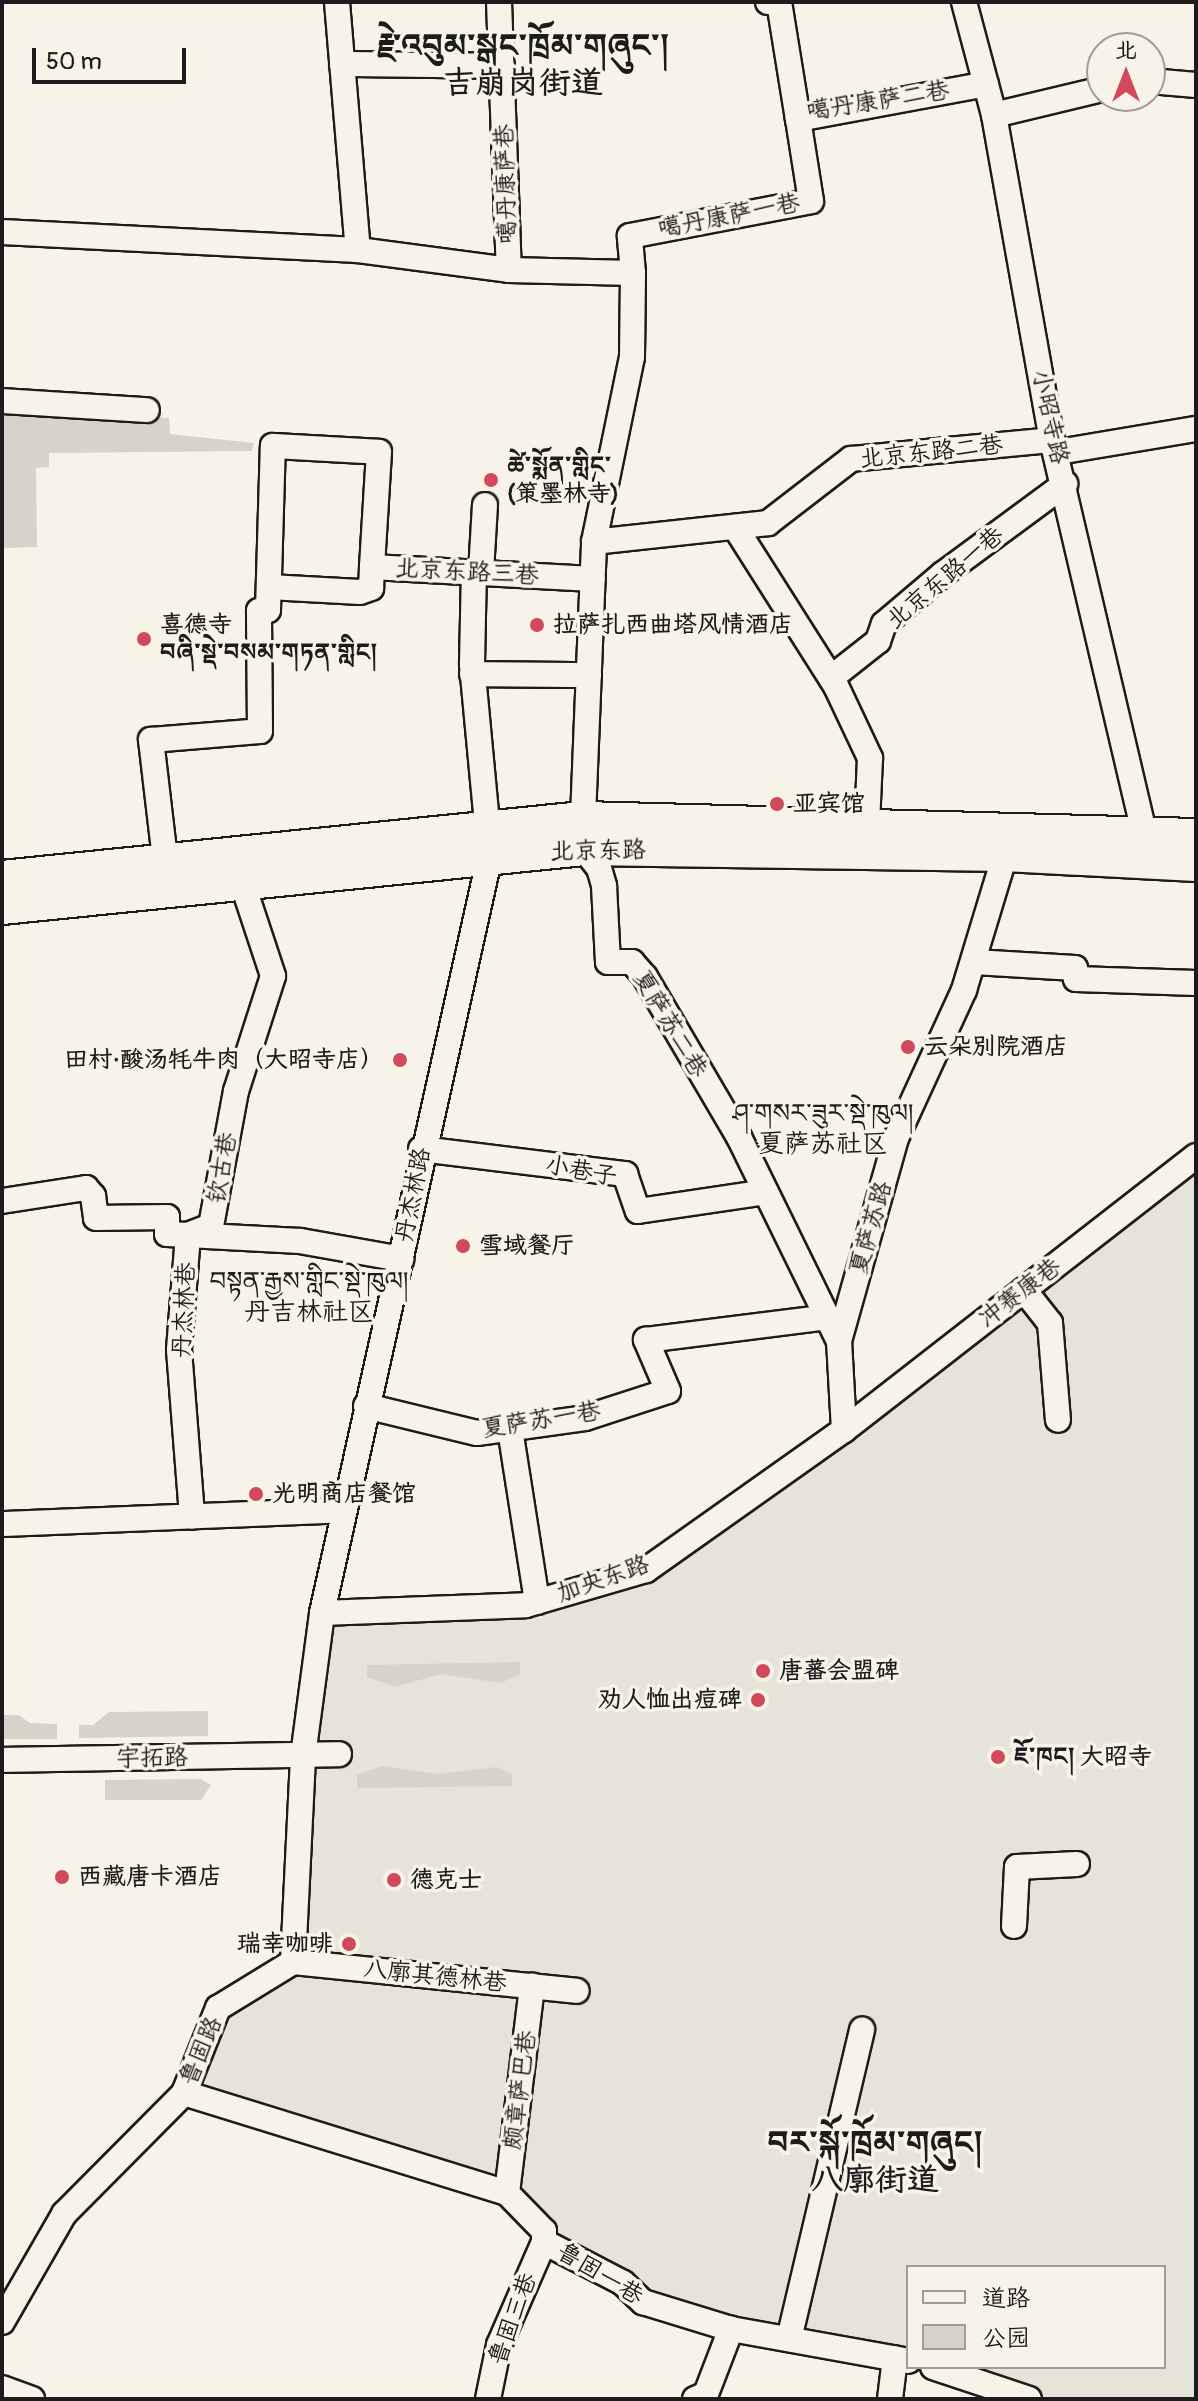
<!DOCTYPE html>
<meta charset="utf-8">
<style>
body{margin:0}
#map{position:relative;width:1198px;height:2401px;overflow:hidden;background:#f7f3e8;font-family:Pangolin,"LXGW WenKai TC","Noto Serif Tibetan",sans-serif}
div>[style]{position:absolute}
.built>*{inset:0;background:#e6e3d9}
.green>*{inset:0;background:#d7d3cb}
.roads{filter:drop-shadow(2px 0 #1c1c1c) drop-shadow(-2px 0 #1c1c1c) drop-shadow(0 2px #1c1c1c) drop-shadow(0 -2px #1c1c1c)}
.street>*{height:24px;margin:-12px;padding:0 12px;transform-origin:12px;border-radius:12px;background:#f7f3e8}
.secondary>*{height:32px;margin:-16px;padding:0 16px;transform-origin:16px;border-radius:16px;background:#f7f3e8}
.dots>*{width:22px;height:22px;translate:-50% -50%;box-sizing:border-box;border:4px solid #f7f3e8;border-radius:50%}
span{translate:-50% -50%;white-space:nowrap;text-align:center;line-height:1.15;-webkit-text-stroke:7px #f7f3e8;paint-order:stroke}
.street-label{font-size:24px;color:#1c1c1c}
.poi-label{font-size:24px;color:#1c1c1c;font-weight:700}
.left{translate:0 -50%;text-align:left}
.right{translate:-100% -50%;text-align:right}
.neighbourhood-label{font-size:26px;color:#1c1c1c}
.district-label{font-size:32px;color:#1c1c1c;font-weight:700}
.frame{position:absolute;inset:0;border:4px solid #1c1c1c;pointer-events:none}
.legend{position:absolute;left:906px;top:2265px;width:260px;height:104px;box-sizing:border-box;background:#f7f3e8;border:2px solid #9f9d96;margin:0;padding:10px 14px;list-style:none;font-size:24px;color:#1c1c1c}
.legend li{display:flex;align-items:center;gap:16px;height:40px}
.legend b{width:40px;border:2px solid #9f9d96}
.north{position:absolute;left:1086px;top:32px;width:80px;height:80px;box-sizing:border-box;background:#f7f3e8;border:2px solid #9f9d96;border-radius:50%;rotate:0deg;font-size:22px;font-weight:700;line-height:32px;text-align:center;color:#1c1c1c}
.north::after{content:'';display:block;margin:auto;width:28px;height:36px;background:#d1495b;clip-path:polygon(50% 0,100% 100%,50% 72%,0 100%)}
.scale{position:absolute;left:32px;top:48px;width:154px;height:36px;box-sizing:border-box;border:4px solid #1c1c1c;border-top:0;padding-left:10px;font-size:24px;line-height:28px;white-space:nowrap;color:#1c1c1c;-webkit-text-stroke:6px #f7f3e8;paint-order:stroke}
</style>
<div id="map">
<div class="built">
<div style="clip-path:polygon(evenodd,1196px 1168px,1196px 2399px,1029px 2399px,704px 2321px,544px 2242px,507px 2193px,184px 2093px,231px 2000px,293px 1961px,322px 1613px,526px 1605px,624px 1576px,1196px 1168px,908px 2267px,1164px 2267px,1164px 2367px,908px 2367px,908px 2267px)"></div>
</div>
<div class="green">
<div style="clip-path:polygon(2px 409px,169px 418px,170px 434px,254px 443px,252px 451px,49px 453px,49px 467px,36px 468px,37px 547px,2px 548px)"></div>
<div style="clip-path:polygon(520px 1662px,520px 1674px,501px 1683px,441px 1674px,395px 1687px,367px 1677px,367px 1665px)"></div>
<div style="clip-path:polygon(208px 1711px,208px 1736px,79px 1738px,79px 1725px,93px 1725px,109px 1712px)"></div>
<div style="clip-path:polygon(2px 1715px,19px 1715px,30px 1723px,57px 1724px,57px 1739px,2px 1739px)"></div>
<div style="clip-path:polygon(382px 1766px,438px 1774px,497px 1767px,512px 1774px,512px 1786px,357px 1788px,357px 1775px)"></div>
<div style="clip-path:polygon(201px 1779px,211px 1785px,201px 1800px,105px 1800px,105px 1780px)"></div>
</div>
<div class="roads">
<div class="street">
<div style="left:337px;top:2px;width:249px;rotate:85.2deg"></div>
<div style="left:499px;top:2px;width:268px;rotate:87.9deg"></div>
<div style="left:768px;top:2px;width:11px"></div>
<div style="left:779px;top:2px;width:119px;rotate:80.8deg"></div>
<div style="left:798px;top:119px;width:191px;rotate:-10.5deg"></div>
<div style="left:964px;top:2px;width:117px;rotate:75.1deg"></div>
<div style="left:994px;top:115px;width:330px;rotate:79.9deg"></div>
<div style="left:1052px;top:440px;width:403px;rotate:76.8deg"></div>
<div style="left:342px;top:64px;width:160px;rotate:0.7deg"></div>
<div style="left:1150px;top:81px;width:46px;rotate:5deg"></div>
<div style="left:994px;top:115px;width:111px;rotate:-13.5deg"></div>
<div style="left:2px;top:232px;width:356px;rotate:2.9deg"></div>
<div style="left:358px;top:250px;width:152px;rotate:7.5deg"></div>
<div style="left:509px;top:270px;width:124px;rotate:1.4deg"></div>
<div style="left:633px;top:273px;width:37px;rotate:-95deg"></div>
<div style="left:630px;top:236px;width:184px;rotate:-10.9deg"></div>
<div style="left:811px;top:201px;width:83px;rotate:-99deg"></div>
<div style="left:2px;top:401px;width:145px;rotate:3.6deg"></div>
<div style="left:1058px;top:452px;width:140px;rotate:-9.5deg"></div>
<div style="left:735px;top:527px;width:188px;rotate:57.6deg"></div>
<div style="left:836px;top:686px;width:80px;rotate:64.7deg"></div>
<div style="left:870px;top:758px;width:65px;rotate:92.6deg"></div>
<div style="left:594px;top:542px;width:175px;rotate:-6.2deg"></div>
<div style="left:768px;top:523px;width:105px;rotate:-37.6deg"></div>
<div style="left:851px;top:459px;width:202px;rotate:-5.4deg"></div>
<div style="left:481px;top:572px;width:67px;rotate:-86.6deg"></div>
<div style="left:269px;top:587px;width:91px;rotate:3.1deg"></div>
<div style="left:360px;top:592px;width:12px;rotate:-20deg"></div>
<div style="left:371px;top:588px;width:21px;rotate:-87deg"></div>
<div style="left:372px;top:567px;width:221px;rotate:3.1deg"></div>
<div style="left:472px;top:674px;width:117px;rotate:0.5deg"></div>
<div style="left:831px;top:678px;width:60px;rotate:-38.2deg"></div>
<div style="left:878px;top:641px;width:18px;rotate:-71deg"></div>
<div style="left:884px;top:624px;width:77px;rotate:-40.3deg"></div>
<div style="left:943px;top:574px;width:152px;rotate:-36.4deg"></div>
<div style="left:583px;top:818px;width:276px;rotate:-87.7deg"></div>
<div style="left:594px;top:542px;width:189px;rotate:-78.4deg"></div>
<div style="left:632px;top:357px;width:84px;rotate:-89.3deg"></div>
<div style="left:584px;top:849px;width:24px;rotate:52deg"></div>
<div style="left:599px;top:868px;width:19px;rotate:74deg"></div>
<div style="left:604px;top:886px;width:76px;rotate:87deg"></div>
<div style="left:608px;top:962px;width:24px"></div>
<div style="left:632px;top:962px;width:20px;rotate:49deg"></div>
<div style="left:645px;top:977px;width:186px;rotate:59.6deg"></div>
<div style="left:739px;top:1137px;width:227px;rotate:63.9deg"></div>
<div style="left:165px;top:859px;width:120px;rotate:-96.7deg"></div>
<div style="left:151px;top:740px;width:109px;rotate:-4.7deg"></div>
<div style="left:260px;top:731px;width:120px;rotate:-90.5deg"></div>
<div style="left:259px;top:611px;width:9px;rotate:-6deg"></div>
<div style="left:268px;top:610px;width:164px;rotate:-88.3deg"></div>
<div style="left:273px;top:446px;width:106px;rotate:3.2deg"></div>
<div style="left:379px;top:452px;width:115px;rotate:93.5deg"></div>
<div style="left:242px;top:882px;width:99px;rotate:71.7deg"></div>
<div style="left:273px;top:976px;width:121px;rotate:107.8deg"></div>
<div style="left:236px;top:1091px;width:137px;rotate:100.5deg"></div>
<div style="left:211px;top:1226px;width:25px;rotate:159deg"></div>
<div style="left:188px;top:1235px;width:112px;rotate:3.1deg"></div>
<div style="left:300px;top:1241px;width:103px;rotate:10.1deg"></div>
<div style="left:974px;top:962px;width:101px;rotate:3.4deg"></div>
<div style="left:1075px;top:968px;width:11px;rotate:85deg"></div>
<div style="left:1076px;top:979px;width:120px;rotate:1.9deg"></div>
<div style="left:421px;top:1149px;width:206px;rotate:7deg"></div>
<div style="left:625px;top:1174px;width:39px;rotate:71deg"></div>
<div style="left:638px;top:1211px;width:129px;rotate:-8.4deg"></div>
<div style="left:2px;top:1201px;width:85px;rotate:-8.8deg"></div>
<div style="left:86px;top:1188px;width:11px;rotate:49deg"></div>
<div style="left:93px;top:1196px;width:22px;rotate:82deg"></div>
<div style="left:96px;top:1218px;width:71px;rotate:-0.8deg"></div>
<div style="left:167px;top:1217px;width:17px;rotate:90deg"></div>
<div style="left:167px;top:1234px;width:21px;rotate:3deg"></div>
<div style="left:188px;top:1235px;width:115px;rotate:94.5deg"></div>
<div style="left:179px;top:1350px;width:167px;rotate:85.5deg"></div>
<div style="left:1024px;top:1290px;width:42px;rotate:51.8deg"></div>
<div style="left:1050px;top:1323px;width:97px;rotate:85.3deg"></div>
<div style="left:366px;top:1406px;width:114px;rotate:13.7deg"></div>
<div style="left:477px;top:1433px;width:109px;rotate:-7.9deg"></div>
<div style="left:585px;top:1418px;width:87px;rotate:-18deg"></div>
<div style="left:668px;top:1391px;width:56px;rotate:-113.3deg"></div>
<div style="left:646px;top:1340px;width:183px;rotate:-7.2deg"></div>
<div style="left:510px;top:1429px;width:175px;rotate:81.1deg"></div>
<div style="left:844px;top:1430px;width:89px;rotate:-93.2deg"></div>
<div style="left:839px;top:1341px;width:211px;rotate:-74.3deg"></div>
<div style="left:896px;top:1138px;width:163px;rotate:-65.3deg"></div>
<div style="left:964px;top:990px;width:141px;rotate:-73.1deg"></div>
<div style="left:2px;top:1524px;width:342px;rotate:-2.3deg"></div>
<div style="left:322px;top:1613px;width:204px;rotate:-2.2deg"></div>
<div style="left:526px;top:1605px;width:125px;rotate:-16.3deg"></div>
<div style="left:646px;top:1570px;width:242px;rotate:-35.3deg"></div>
<div style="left:844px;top:1430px;width:446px;rotate:-37.9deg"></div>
<div style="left:2px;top:1760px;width:337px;rotate:-1deg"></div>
<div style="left:1014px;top:1926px;width:59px;rotate:-87.1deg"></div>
<div style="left:1017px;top:1867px;width:60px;rotate:-2.9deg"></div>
<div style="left:293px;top:1962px;width:206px;rotate:-87.2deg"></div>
<div style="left:303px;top:1756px;width:144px;rotate:-82.4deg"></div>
<div style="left:322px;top:1613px;width:776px;rotate:-77.5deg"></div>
<div style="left:490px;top:855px;width:192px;rotate:-95.4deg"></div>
<div style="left:472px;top:664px;width:92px;rotate:-88.8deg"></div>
<div style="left:293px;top:1962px;width:285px;rotate:5.8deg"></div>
<div style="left:184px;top:2093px;width:338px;rotate:17.2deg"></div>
<div style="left:507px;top:2193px;width:53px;rotate:45.8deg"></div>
<div style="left:544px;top:2231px;width:11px;rotate:90deg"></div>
<div style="left:544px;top:2242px;width:89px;rotate:27.4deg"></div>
<div style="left:623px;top:2283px;width:28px;rotate:44deg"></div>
<div style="left:643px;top:2302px;width:92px;rotate:17.1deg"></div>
<div style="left:731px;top:2329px;width:180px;rotate:10.2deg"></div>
<div style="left:507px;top:2193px;width:209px;rotate:-83.1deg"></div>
<div style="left:2px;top:2322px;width:125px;rotate:-60.1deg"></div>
<div style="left:64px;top:2214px;width:170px;rotate:-45.2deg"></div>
<div style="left:184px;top:2093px;width:92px;rotate:-68.2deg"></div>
<div style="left:218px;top:2008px;width:88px;rotate:-31.5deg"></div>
<div style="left:789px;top:2339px;width:318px;rotate:-76.7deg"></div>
<div style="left:933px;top:2367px;width:101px;rotate:18.4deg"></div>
<div style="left:2px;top:2388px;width:32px;rotate:20deg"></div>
<div style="left:488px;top:2399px;width:55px;rotate:-78.5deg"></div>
<div style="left:499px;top:2345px;width:112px;rotate:-66.4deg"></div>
<div style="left:695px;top:2399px;width:12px;rotate:-24deg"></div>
<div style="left:706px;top:2394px;width:70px;rotate:-69deg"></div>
<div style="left:890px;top:2399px;width:41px;rotate:-83deg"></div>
</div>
<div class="secondary">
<div style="left:2px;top:877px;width:584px;rotate:-5.8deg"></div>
<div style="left:583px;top:818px;width:613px;rotate:1.59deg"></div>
<div style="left:2px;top:908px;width:585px;rotate:-5.79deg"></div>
<div style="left:584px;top:849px;width:421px;rotate:0.8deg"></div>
<div style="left:1005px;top:855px;width:191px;rotate:3deg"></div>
</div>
</div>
<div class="dots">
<div style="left:491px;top:480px;background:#d1495b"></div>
<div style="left:537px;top:625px;background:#d1495b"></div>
<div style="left:144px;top:639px;background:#d1495b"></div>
<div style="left:777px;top:804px;background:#d1495b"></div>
<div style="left:908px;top:1047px;background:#d1495b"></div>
<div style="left:400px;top:1060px;background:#d1495b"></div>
<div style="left:463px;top:1246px;background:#d1495b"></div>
<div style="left:256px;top:1494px;background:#d1495b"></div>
<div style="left:763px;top:1671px;background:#d1495b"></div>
<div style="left:758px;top:1700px;background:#d1495b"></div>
<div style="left:998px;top:1757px;background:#d1495b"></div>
<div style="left:62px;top:1877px;background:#d1495b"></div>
<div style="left:394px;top:1880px;background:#d1495b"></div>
<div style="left:349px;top:1944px;background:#d1495b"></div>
</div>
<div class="street-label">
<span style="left:878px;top:101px;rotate:-9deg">噶丹康萨二巷</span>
<span style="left:506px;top:184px;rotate:-92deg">噶丹康萨巷</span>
<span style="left:729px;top:216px;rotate:-11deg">噶丹康萨一巷</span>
<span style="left:1050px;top:417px;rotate:78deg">小昭寺路</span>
<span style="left:931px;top:452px;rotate:-6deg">北京东路二巷</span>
<span style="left:467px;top:572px;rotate:3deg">北京东路三巷</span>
<span style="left:945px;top:578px;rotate:-40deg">北京东路一巷</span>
<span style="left:598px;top:851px;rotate:-1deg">北京东路</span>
<span style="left:670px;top:1024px;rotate:59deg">夏萨苏二巷</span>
<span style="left:222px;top:1168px;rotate:-80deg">钦古巷</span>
<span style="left:581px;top:1171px;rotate:10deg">小巷子</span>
<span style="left:413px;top:1195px;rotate:-79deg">丹杰林路</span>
<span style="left:871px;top:1228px;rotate:-74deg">夏萨苏路</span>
<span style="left:1020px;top:1293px;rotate:-38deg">冲赛康巷</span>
<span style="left:184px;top:1310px;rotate:-87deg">丹杰林巷</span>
<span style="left:541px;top:1420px;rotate:-9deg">夏萨苏一巷</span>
<span style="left:603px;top:1579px;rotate:-19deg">加央东路</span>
<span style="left:152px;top:1758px;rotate:-1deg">宇拓路</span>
<span style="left:435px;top:1976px;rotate:6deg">八廓其德林巷</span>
<span style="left:201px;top:2051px;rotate:-67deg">鲁固路</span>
<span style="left:520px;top:2090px;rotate:-83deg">颇章萨巴巷</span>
<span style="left:600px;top:2274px;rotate:31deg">鲁固一巷</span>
<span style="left:513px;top:2319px;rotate:-70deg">鲁固三巷</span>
</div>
<div class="poi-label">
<span class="left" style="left:507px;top:480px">ཚེ་སྨོན་གླིང་<br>(策墨林寺)</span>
<span class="left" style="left:160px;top:639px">喜德寺<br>བཞི་སྡེ་བསམ་གཏན་གླིང།</span>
<span class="left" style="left:553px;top:625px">拉萨扎西曲塔风情酒店</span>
<span class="left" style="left:793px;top:804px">亚宾馆</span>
<span class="left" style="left:924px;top:1047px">云朵别院酒店</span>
<span class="right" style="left:384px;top:1060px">田村·酸汤牦牛肉（大昭寺店）</span>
<span class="left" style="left:479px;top:1246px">雪域餐厅</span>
<span class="left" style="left:272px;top:1494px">光明商店餐馆</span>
<span class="left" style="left:779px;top:1671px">唐蕃会盟碑</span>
<span class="right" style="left:742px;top:1700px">劝人恤出痘碑</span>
<span class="left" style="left:1014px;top:1757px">ཇོ་ཁང། 大昭寺</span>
<span class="left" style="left:78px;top:1877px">西藏唐卡酒店</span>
<span class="left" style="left:410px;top:1880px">德克士</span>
<span class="right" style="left:333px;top:1944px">瑞幸咖啡</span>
</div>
<div class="neighbourhood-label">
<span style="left:823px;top:1130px">ཤ་གསར་ཟུར་སྡེ་ཁུལ།<br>夏萨苏社区</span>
<span style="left:309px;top:1298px">བསྟན་རྒྱས་གླིང་སྡེ་ཁུལ།<br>丹吉林社区</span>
</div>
<div class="district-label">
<span style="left:523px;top:65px">རྗེ་འབུམ་སྒང་ཁྲོམ་གཞུང་།<br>吉崩岗街道</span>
<span style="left:875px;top:2162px">བར་སྐོ་ཁྲོམ་གཞུང།<br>八廓街道</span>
</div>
<div class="frame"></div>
<ul class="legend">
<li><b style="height:10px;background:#f7f3e8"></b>道路</li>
<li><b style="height:22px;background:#d7d3cb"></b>公园</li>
</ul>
<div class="north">北</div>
<div class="scale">50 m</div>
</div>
